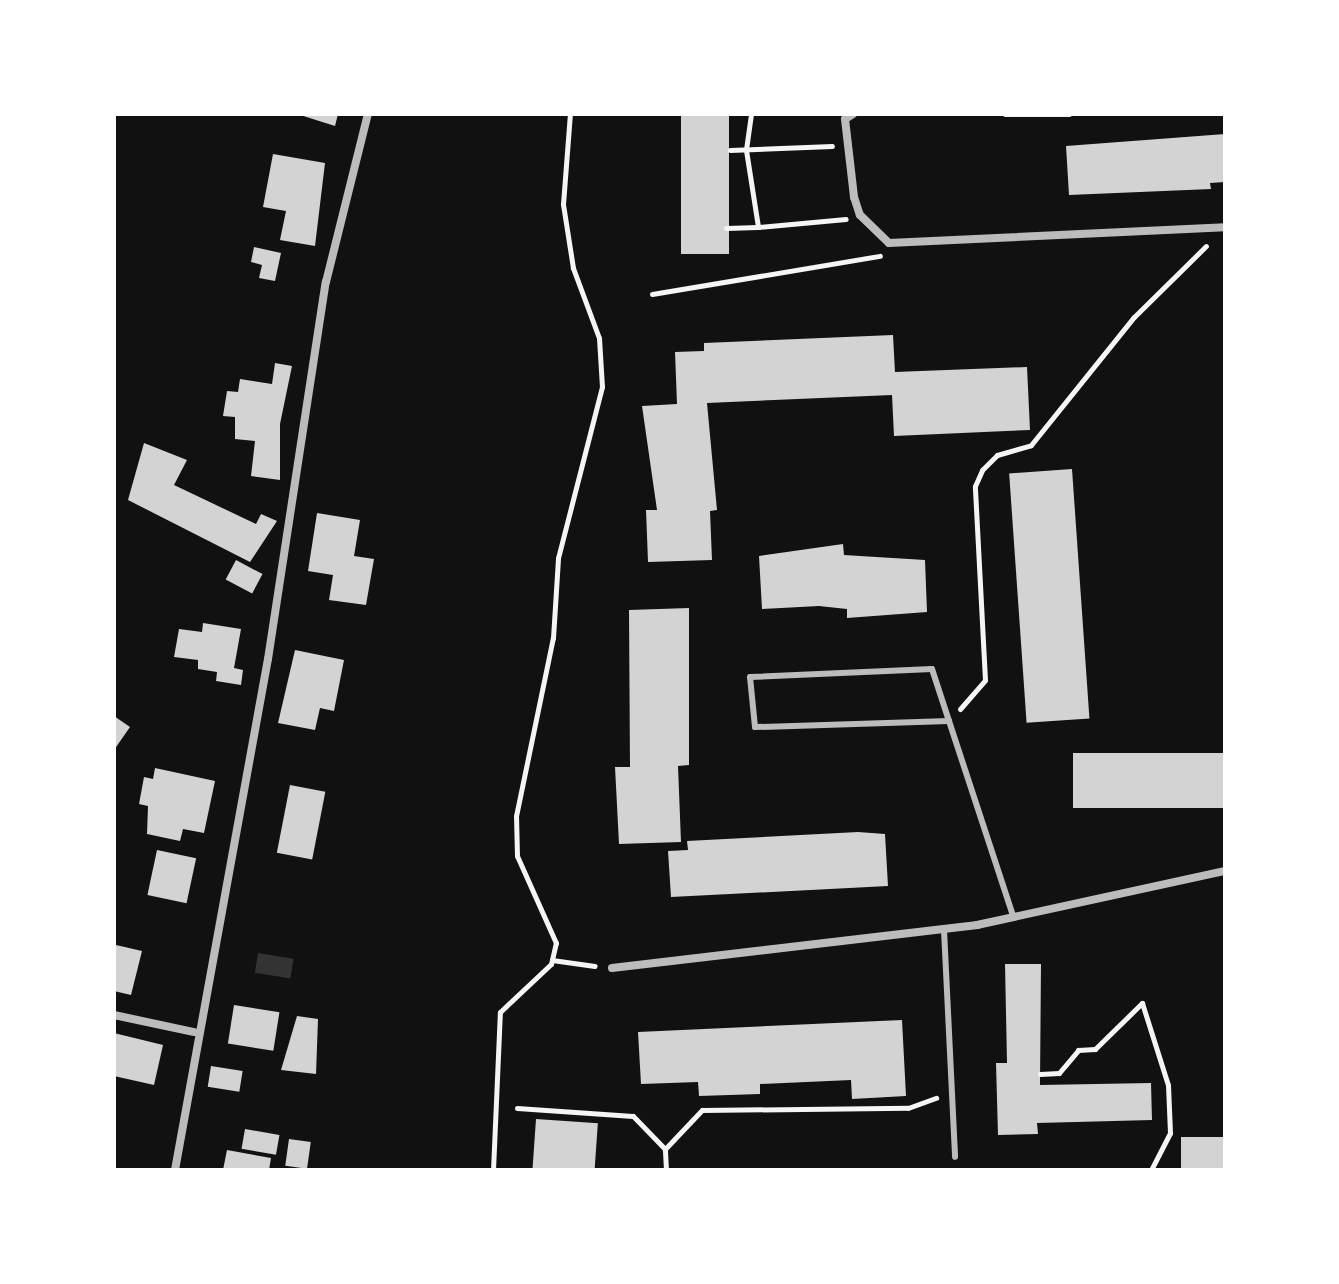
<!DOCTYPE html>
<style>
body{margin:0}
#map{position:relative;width:1339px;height:1284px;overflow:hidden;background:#111;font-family:"Varela Round",sans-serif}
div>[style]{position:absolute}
.water>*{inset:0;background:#333;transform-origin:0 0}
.building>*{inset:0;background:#d3d3d3;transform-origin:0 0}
.path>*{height:5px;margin:-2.5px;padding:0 2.5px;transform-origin:2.5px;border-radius:2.5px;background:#f5f5f5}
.service>*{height:6px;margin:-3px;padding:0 3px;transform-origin:3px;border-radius:3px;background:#bcbcbc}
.minor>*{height:8px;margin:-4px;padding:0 4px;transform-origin:4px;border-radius:4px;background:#bcbcbc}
span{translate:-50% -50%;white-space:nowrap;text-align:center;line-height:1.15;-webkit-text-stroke:6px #fff;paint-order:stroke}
.frame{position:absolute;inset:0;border:116px solid #fff;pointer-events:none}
</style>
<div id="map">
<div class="water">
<div style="left:258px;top:953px;width:36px;height:20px;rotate:9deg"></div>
</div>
<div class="building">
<div style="clip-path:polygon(297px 114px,338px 114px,335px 126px)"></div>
<div style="left:681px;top:114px;width:48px;height:140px"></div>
<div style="clip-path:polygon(1225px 134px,1225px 182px,1210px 183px,1211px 189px,1069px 195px,1066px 146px)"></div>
<div style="clip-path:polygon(273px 154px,325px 163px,315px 246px,280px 240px,286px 211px,263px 207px)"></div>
<div style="clip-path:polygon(254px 247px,281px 253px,275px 281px,259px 278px,262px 265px,251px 262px)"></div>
<div style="clip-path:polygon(893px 335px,895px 372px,1027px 367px,1030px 430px,894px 436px,892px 395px,707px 403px,717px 510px,710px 511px,712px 560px,648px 562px,646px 510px,657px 510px,642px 406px,677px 404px,675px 352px,704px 351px,704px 343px)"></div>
<div style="clip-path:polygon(275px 363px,292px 366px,280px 424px,280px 480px,251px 476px,255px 441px,235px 439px,235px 417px,223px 416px,227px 391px,238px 392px,240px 379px,272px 384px)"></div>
<div style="clip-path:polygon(144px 443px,187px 460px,174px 485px,256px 524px,261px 514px,277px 521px,250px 562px,128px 500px)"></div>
<div style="left:1072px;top:469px;width:250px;height:63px;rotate:86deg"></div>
<div style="clip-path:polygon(317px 513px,360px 520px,354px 556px,374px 559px,366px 605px,329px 600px,333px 575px,308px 571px)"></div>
<div style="clip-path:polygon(843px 544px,844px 555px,925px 560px,927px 612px,847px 618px,847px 609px,819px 606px,762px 609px,759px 556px)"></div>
<div style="left:236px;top:560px;width:30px;height:22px;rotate:28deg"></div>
<div style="clip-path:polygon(689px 608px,689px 765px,678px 766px,681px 842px,619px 844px,615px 767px,630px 767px,629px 610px)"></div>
<div style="clip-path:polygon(203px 623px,241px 629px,234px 668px,243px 670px,241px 685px,216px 681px,217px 672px,198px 669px,198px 660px,174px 657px,179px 629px,202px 632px)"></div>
<div style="clip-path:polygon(295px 650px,344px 660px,334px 711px,320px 708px,315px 730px,278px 723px)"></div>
<div style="clip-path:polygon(114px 716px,130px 727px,114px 750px)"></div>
<div style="left:1225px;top:753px;width:55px;height:152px;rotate:90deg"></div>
<div style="clip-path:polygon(155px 768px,215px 781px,204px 833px,183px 829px,180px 841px,147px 834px,148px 806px,139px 804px,144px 777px,153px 779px)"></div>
<div style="left:290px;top:785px;width:36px;height:69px;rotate:11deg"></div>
<div style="clip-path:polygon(858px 832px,885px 834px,888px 886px,671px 897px,668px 851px,688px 850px,687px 841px)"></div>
<div style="left:157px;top:850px;width:40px;height:46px;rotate:12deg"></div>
<div style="clip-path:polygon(116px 945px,142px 951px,131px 995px,114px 991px)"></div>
<div style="clip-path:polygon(1005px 964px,1041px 964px,1040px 1085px,1151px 1083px,1152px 1120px,1037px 1123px,1038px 1134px,998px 1135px,996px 1063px,1007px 1063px)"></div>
<div style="left:234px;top:1005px;width:46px;height:39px;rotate:9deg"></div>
<div style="clip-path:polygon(297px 1016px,318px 1019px,316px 1074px,281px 1070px)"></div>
<div style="clip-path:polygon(902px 1020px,906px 1096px,852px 1099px,851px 1080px,760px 1084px,760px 1094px,699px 1096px,698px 1082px,641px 1084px,638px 1032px)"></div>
<div style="clip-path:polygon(114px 1033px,163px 1045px,154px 1085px,114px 1076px)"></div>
<div style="left:211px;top:1066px;width:32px;height:21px;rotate:9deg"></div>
<div style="left:536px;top:1119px;width:62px;height:51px;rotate:4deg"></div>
<div style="left:245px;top:1129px;width:35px;height:20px;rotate:10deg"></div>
<div style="left:1225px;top:1137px;width:33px;height:44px;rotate:90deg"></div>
<div style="left:289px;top:1139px;width:22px;height:27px;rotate:8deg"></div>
<div style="clip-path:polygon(227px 1150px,271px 1158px,269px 1170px,223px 1170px)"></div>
</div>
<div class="path">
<div style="left:751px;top:114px;width:36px;rotate:98deg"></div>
<div style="left:746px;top:150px;width:78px;rotate:81.1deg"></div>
<div style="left:758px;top:227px;width:88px;rotate:-5.2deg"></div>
<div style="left:1005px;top:114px;width:64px"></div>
<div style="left:730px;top:150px;width:102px;rotate:-2.2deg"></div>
<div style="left:726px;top:228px;width:32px;rotate:-2deg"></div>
<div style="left:652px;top:294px;width:231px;rotate:-9.5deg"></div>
<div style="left:960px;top:709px;width:38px;rotate:-49deg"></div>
<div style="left:985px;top:680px;width:194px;rotate:-93deg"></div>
<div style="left:975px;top:486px;width:17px;rotate:-66deg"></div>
<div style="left:982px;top:470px;width:21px;rotate:-45deg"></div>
<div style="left:997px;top:455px;width:35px;rotate:-16deg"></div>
<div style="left:1031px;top:445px;width:164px;rotate:-51.2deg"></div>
<div style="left:1134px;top:317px;width:101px;rotate:-44.6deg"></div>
<div style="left:552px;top:960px;width:43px;rotate:7.9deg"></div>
<div style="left:1040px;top:1074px;width:19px;rotate:-3deg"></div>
<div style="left:1059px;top:1073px;width:30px;rotate:-50deg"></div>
<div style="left:1078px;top:1050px;width:17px;rotate:-3deg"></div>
<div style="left:1095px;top:1049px;width:66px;rotate:-44.4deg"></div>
<div style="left:1142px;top:1003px;width:86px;rotate:72.4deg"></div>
<div style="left:1168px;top:1085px;width:48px;rotate:87.6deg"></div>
<div style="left:1170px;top:1133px;width:42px;rotate:117.2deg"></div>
<div style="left:517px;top:1108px;width:116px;rotate:3.9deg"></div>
<div style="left:633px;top:1116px;width:46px;rotate:45.9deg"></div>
<div style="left:493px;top:1170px;width:158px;rotate:-87.5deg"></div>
<div style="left:500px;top:1012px;width:70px;rotate:-43.3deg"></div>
<div style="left:551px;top:964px;width:22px;rotate:-77deg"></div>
<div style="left:556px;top:943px;width:95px;rotate:-114.1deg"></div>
<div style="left:517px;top:856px;width:40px;rotate:-91.4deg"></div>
<div style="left:516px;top:816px;width:182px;rotate:-78.3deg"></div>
<div style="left:553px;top:638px;width:80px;rotate:-86.4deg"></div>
<div style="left:558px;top:558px;width:177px;rotate:-75.6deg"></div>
<div style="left:602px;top:387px;width:49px;rotate:-93.5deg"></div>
<div style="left:599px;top:338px;width:75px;rotate:-110.4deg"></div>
<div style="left:573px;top:268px;width:65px;rotate:-98.9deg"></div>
<div style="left:563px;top:204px;width:90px;rotate:-85.6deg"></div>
<div style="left:666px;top:1170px;width:21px;rotate:-93deg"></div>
<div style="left:665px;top:1149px;width:54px;rotate:-46.5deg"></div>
<div style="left:702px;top:1110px;width:206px;rotate:-0.6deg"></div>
<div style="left:908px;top:1108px;width:30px;rotate:-20deg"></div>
</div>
<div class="service">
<div style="left:949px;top:721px;width:194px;rotate:178.2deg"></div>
<div style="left:755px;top:727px;width:50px;rotate:-95.7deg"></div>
<div style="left:750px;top:677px;width:182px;rotate:-2.5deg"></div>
<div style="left:932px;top:669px;width:55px;rotate:71.9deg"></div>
<div style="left:949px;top:721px;width:205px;rotate:71.8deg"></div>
<div style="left:944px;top:930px;width:227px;rotate:87.2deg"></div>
</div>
<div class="minor">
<div style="left:853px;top:114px;width:9px;rotate:148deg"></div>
<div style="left:845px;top:119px;width:79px;rotate:83.4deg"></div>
<div style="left:854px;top:197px;width:19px;rotate:72deg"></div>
<div style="left:860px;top:215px;width:40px;rotate:44deg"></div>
<div style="left:889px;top:243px;width:336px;rotate:-2.7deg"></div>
<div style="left:612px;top:968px;width:368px;rotate:-6.7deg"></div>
<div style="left:977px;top:925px;width:254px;rotate:-12.3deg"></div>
<div style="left:114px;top:1015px;width:82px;rotate:12deg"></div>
<div style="left:175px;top:1170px;width:519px;rotate:-79.69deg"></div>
<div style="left:268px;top:659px;width:381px;rotate:-81.3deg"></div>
<div style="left:326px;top:282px;width:173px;rotate:-76deg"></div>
</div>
<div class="frame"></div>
</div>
